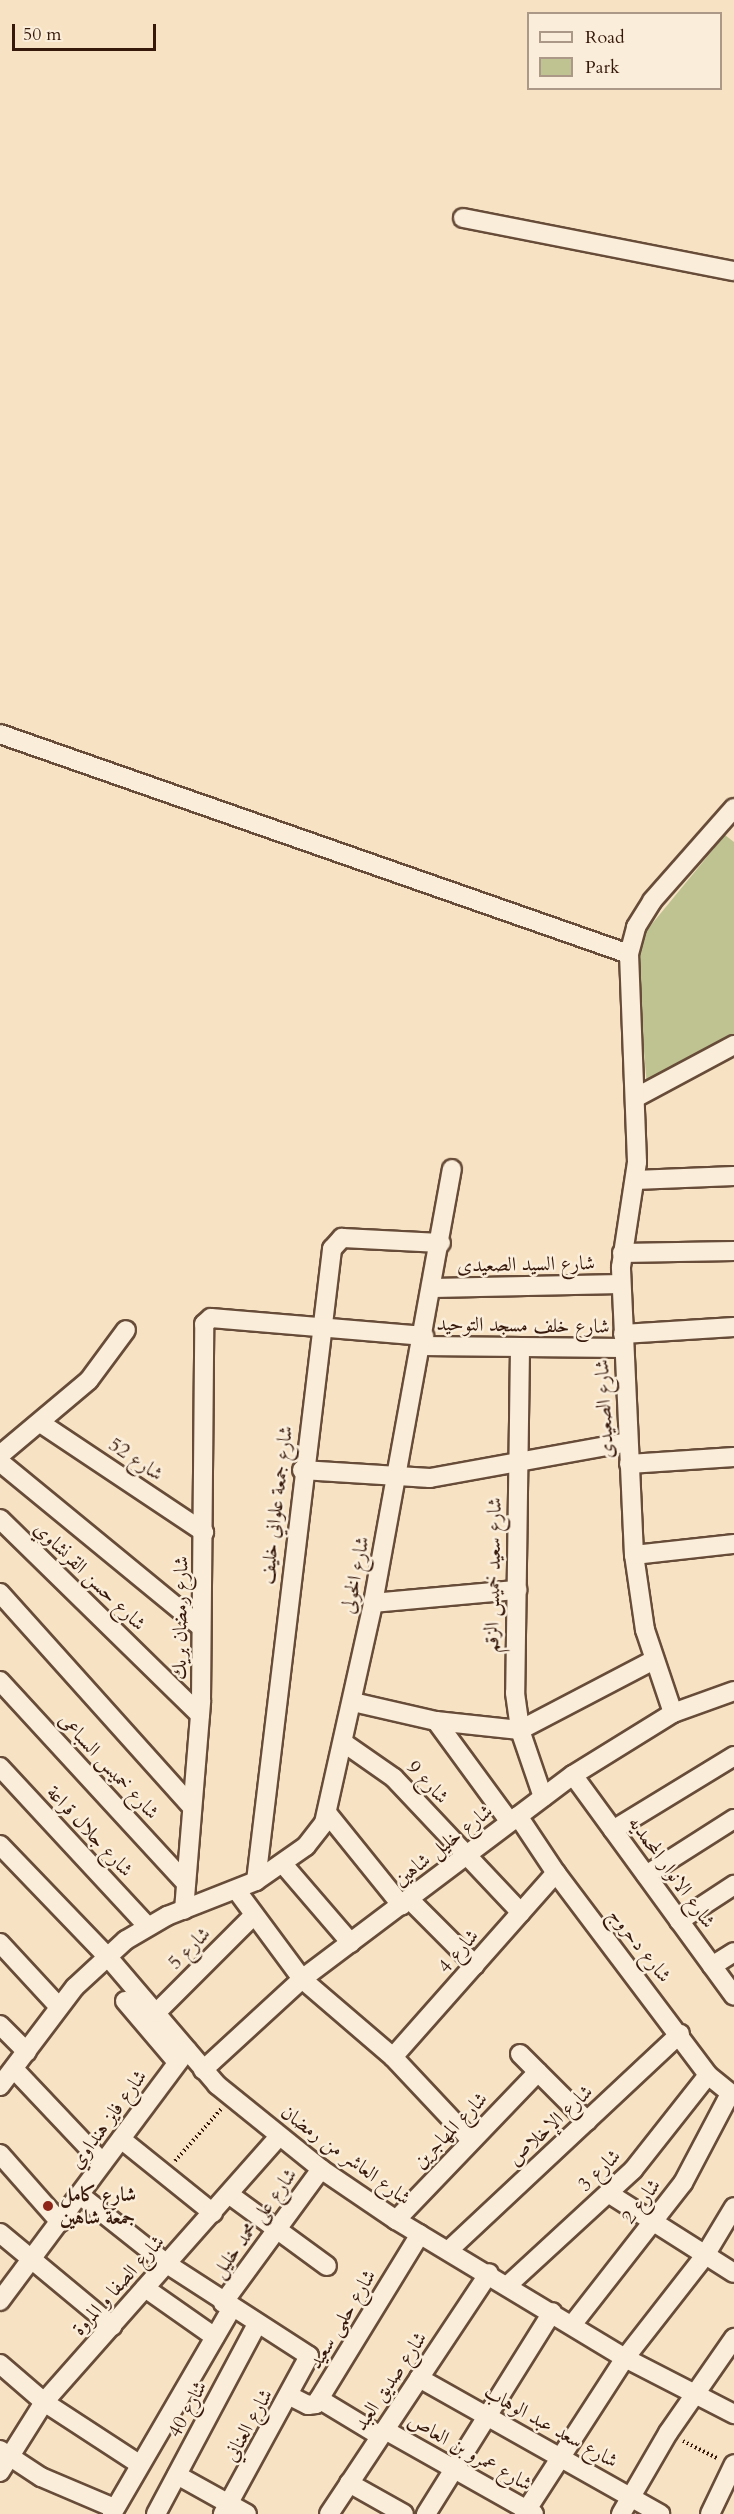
<!DOCTYPE html>
<meta charset="utf-8">
<style>
body{margin:0}
#map{position:relative;width:734px;height:2514px;overflow:hidden;background:#f7e3c4;font-family:Cardo,Amiri,serif}
div>[style]{position:absolute}
.green>*{inset:0;background:#bfc392}
.path>*{height:4px;margin-top:-2px;transform-origin:0;background:repeating-linear-gradient(90deg,#37190b 0 1.5px,transparent 0 4.5px)}
.roads{filter:drop-shadow(2px 0 #674c39) drop-shadow(-2px 0 #674c39) drop-shadow(0 2px #674c39) drop-shadow(0 -2px #674c39)}
.minor>*{height:18px;margin:-9px;padding:0 9px;transform-origin:9px;border-radius:9px;background:#faedd9}
.dots>*{width:16px;height:16px;translate:-50% -50%;box-sizing:border-box;border:3px solid #faedd9;border-radius:50%}
span{translate:-50% -50%;white-space:nowrap;text-align:center;line-height:1.15;-webkit-text-stroke:5px #faedd9;paint-order:stroke}
.street-label{font-size:20px;color:#37190b}
.poi-label{font-size:20px;color:#37190b;font-weight:700}
.left{translate:0 -50%;text-align:left}
.legend{position:absolute;left:527px;top:12px;width:195px;height:78px;box-sizing:border-box;background:#faedd9;border:2px solid #ac9887;margin:0;padding:8px 10px;list-style:none;font-size:18px;color:#37190b}
.legend li{display:flex;align-items:center;gap:12px;height:30px}
.legend b{width:30px;border:2px solid #ac9887}
.scale{position:absolute;left:12px;top:24px;width:144px;height:27px;box-sizing:border-box;border:3px solid #37190b;border-top:0;padding-left:8px;font-size:18px;line-height:21px;white-space:nowrap;color:#37190b;-webkit-text-stroke:4px #faedd9;paint-order:stroke}
</style>
<div id="map">
<div class="green">
<div style="clip-path:polygon(725px 835px,734px 842px,734px 1035px,647px 1086px,636px 960px,642px 936px)"></div>
</div>
<div class="path">
<div style="left:175px;top:2161px;width:71px;rotate:-48.4deg"></div>
<div style="left:683px;top:2441px;width:40px;rotate:26.6deg"></div>
</div>
<div class="roads">
<div class="minor">
<div style="left:463px;top:218px;width:276px;rotate:11.1deg"></div>
<div style="left:0;top:734px;width:666px;rotate:19.28deg"></div>
<div style="left:635px;top:1098px;width:112px;rotate:-28.2deg"></div>
<div style="left:635px;top:1180px;width:99px;rotate:-2.3deg"></div>
<div style="left:622px;top:1253px;width:112px;rotate:-1deg"></div>
<div style="left:433px;top:1288px;width:188px;rotate:-1.2deg"></div>
<div style="left:623px;top:1334px;width:111px;rotate:-3.6deg"></div>
<div style="left:422px;top:1346px;width:201px;rotate:0.6deg"></div>
<div style="left:520px;top:1349px;width:344px;rotate:90.8deg"></div>
<div style="left:515px;top:1693px;width:37px;rotate:82deg"></div>
<div style="left:520px;top:1730px;width:71px;rotate:71.1deg"></div>
<div style="left:42px;top:1424px;width:195px;rotate:33.7deg"></div>
<div style="left:0;top:1455px;width:116px;rotate:-40.1deg"></div>
<div style="left:89px;top:1380px;width:62px;rotate:-53.5deg"></div>
<div style="left:0;top:1462px;width:260px;rotate:39.4deg"></div>
<div style="left:629px;top:1464px;width:105px;rotate:-3.8deg"></div>
<div style="left:302px;top:1470px;width:128px;rotate:3.6deg"></div>
<div style="left:430px;top:1478px;width:201px;rotate:-10.3deg"></div>
<div style="left:0;top:1519px;width:280px;rotate:44.4deg"></div>
<div style="left:634px;top:1555px;width:101px;rotate:-6.3deg"></div>
<div style="left:0;top:1593px;width:285px;rotate:48.1deg"></div>
<div style="left:373px;top:1603px;width:145px;rotate:-5.2deg"></div>
<div style="left:0;top:1681px;width:273px;rotate:47.4deg"></div>
<div style="left:353px;top:1702px;width:85px;rotate:12.9deg"></div>
<div style="left:436px;top:1721px;width:84px;rotate:6.1deg"></div>
<div style="left:520px;top:1730px;width:151px;rotate:-27.6deg"></div>
<div style="left:673px;top:1713px;width:88px;rotate:-108.6deg"></div>
<div style="left:645px;top:1630px;width:76px;rotate:-98.3deg"></div>
<div style="left:634px;top:1555px;width:288px;rotate:-92.6deg"></div>
<div style="left:621px;top:1267px;width:106px;rotate:-81.3deg"></div>
<div style="left:637px;top:1162px;width:208px;rotate:-92.2deg"></div>
<div style="left:629px;top:954px;width:28px;rotate:-75deg"></div>
<div style="left:636px;top:927px;width:31px;rotate:-58deg"></div>
<div style="left:652px;top:901px;width:124px;rotate:-48.6deg"></div>
<div style="left:436px;top:1721px;width:125px;rotate:53.8deg"></div>
<div style="left:344px;top:1743px;width:61px;rotate:35deg"></div>
<div style="left:394px;top:1778px;width:185px;rotate:46.7deg"></div>
<div style="left:0;top:1767px;width:217px;rotate:47.2deg"></div>
<div style="left:573px;top:1775px;width:273px;rotate:53.9deg"></div>
<div style="left:327px;top:1813px;width:119px;rotate:51.1deg"></div>
<div style="left:518px;top:1816px;width:69px;rotate:56.3deg"></div>
<div style="left:556px;top:1873px;width:253px;rotate:53deg"></div>
<div style="left:708px;top:2075px;width:33px;rotate:39deg"></div>
<div style="left:613px;top:1830px;width:142px;rotate:-31.4deg"></div>
<div style="left:0;top:1845px;width:154px;rotate:46.1deg"></div>
<div style="left:107px;top:1956px;width:170px;rotate:49.5deg"></div>
<div style="left:217px;top:2085px;width:134px;rotate:38.9deg"></div>
<div style="left:321px;top:2169px;width:91px;rotate:34.2deg"></div>
<div style="left:396px;top:2220px;width:267px;rotate:31.1deg"></div>
<div style="left:625px;top:2358px;width:123px;rotate:27.2deg"></div>
<div style="left:283px;top:1864px;width:104px;rotate:49.3deg"></div>
<div style="left:646px;top:1875px;width:104px;rotate:-32.5deg"></div>
<div style="left:256px;top:1881px;width:637px;rotate:-83.14deg"></div>
<div style="left:332px;top:1249px;width:15px;rotate:-48deg"></div>
<div style="left:342px;top:1238px;width:99px;rotate:2.9deg"></div>
<div style="left:237px;top:1891px;width:109px;rotate:53.5deg"></div>
<div style="left:302px;top:1979px;width:120px;rotate:40.6deg"></div>
<div style="left:393px;top:2057px;width:114px;rotate:46.8deg"></div>
<div style="left:410px;top:1900px;width:92px;rotate:45deg"></div>
<div style="left:184px;top:1910px;width:210px;rotate:-85.3deg"></div>
<div style="left:201px;top:1701px;width:377px;rotate:-89.5deg"></div>
<div style="left:204px;top:1324px;width:9px;rotate:-41deg"></div>
<div style="left:211px;top:1318px;width:214px;rotate:4.8deg"></div>
<div style="left:679px;top:1921px;width:66px;rotate:-33.2deg"></div>
<div style="left:0;top:1943px;width:87px;rotate:47.3deg"></div>
<div style="left:712px;top:1966px;width:26px;rotate:-32deg"></div>
<div style="left:125px;top:2001px;width:80px;rotate:49.6deg"></div>
<div style="left:156px;top:2013px;width:137px;rotate:-45deg"></div>
<div style="left:0;top:2025px;width:38px;rotate:45deg"></div>
<div style="left:520px;top:2054px;width:95px;rotate:45deg"></div>
<div style="left:393px;top:2057px;width:246px;rotate:-48.5deg"></div>
<div style="left:14px;top:2069px;width:129px;rotate:46.6deg"></div>
<div style="left:203px;top:2070px;width:134px;rotate:-42.6deg"></div>
<div style="left:302px;top:1979px;width:339px;rotate:-37deg"></div>
<div style="left:573px;top:1775px;width:118px;rotate:-31.8deg"></div>
<div style="left:673px;top:1713px;width:65px;rotate:-19.8deg"></div>
<div style="left:0;top:2086px;width:124px;rotate:-52.9deg"></div>
<div style="left:75px;top:1987px;width:69px;rotate:-42.7deg"></div>
<div style="left:126px;top:1940px;width:48px;rotate:-30.3deg"></div>
<div style="left:167px;top:1916px;width:96px;rotate:-21.5deg"></div>
<div style="left:256px;top:1881px;width:61px;rotate:-35deg"></div>
<div style="left:306px;top:1846px;width:29px;rotate:-52deg"></div>
<div style="left:324px;top:1823px;width:225px;rotate:-77.4deg"></div>
<div style="left:373px;top:1603px;width:441px;rotate:-79.7deg"></div>
<div style="left:121px;top:2139px;width:118px;rotate:38.8deg"></div>
<div style="left:0;top:2154px;width:91px;rotate:48.6deg"></div>
<div style="left:608px;top:2193px;width:149px;rotate:32.4deg"></div>
<div style="left:80px;top:2195px;width:111px;rotate:38.4deg"></div>
<div style="left:167px;top:2264px;width:169px;rotate:32.9deg"></div>
<div style="left:309px;top:2356px;width:180px;rotate:118.6deg"></div>
<div style="left:230px;top:2195px;width:120px;rotate:36.2deg"></div>
<div style="left:396px;top:2220px;width:205px;rotate:-46.2deg"></div>
<div style="left:0;top:2233px;width:146px;rotate:39.7deg"></div>
<div style="left:450px;top:2249px;width:315px;rotate:-43.1deg"></div>
<div style="left:508px;top:2285px;width:170px;rotate:-42.6deg"></div>
<div style="left:633px;top:2170px;width:121px;rotate:-51.7deg"></div>
<div style="left:145px;top:2288px;width:85px;rotate:35deg"></div>
<div style="left:0;top:2301px;width:313px;rotate:-53.3deg"></div>
<div style="left:223px;top:2303px;width:166px;rotate:-53.8deg"></div>
<div style="left:572px;top:2325px;width:180px;rotate:-52deg"></div>
<div style="left:683px;top:2183px;width:101px;rotate:-62.2deg"></div>
<div style="left:0;top:2364px;width:58px;rotate:40.8deg"></div>
<div style="left:44px;top:2402px;width:113px;rotate:33.1deg"></div>
<div style="left:419px;top:2378px;width:277px;rotate:29.4deg"></div>
<div style="left:290px;top:2396px;width:20px;rotate:27deg"></div>
<div style="left:308px;top:2405px;width:8px;rotate:-7deg"></div>
<div style="left:316px;top:2404px;width:199px;rotate:-58.5deg"></div>
<div style="left:319px;top:2399px;width:71px;rotate:31.2deg"></div>
<div style="left:385px;top:2430px;width:171px;rotate:29.4deg"></div>
<div style="left:0;top:2450px;width:49px;rotate:33.4deg"></div>
<div style="left:41px;top:2477px;width:79px;rotate:23deg"></div>
<div style="left:0;top:2472px;width:83px;rotate:-57.8deg"></div>
<div style="left:44px;top:2402px;width:355px;rotate:-48.5deg"></div>
<div style="left:177px;top:2475px;width:80px;rotate:29.1deg"></div>
<div style="left:349px;top:2483px;width:63px;rotate:29.4deg"></div>
<div style="left:112px;top:2514px;width:238px;rotate:-59.8deg"></div>
<div style="left:156px;top:2514px;width:215px;rotate:-62deg"></div>
<div style="left:329px;top:2514px;width:289px;rotate:-56.4deg"></div>
<div style="left:426px;top:2514px;width:238px;rotate:-58deg"></div>
<div style="left:524px;top:2514px;width:186px;rotate:-57.1deg"></div>
<div style="left:625px;top:2358px;width:128px;rotate:-52deg"></div>
<div style="left:704px;top:2257px;width:58px;rotate:-59deg"></div>
<div style="left:621px;top:2514px;width:94px;rotate:-59.9deg"></div>
<div style="left:668px;top:2433px;width:116px;rotate:-55.2deg"></div>
<div style="left:710px;top:2514px;width:55px;rotate:-64.4deg"></div>
</div>
</div>
<div class="dots">
<div style="left:48px;top:2206px;background:#8f2418"></div>
</div>
<div class="street-label">
<span style="left:526px;top:1264px;rotate:-1deg">شارع السيد الصعيدى</span>
<span style="left:523px;top:1325px;rotate:1deg">شارع خلف مسجد التوحيد</span>
<span style="left:604px;top:1409px;rotate:-93deg">شارع الصعيدى</span>
<span style="left:136px;top:1459px;rotate:34deg">شارع 52</span>
<span style="left:276px;top:1505px;rotate:-83deg">شارع جمعة علواني خليف</span>
<span style="left:355px;top:1575px;rotate:-79deg">شارع الخولى</span>
<span style="left:493px;top:1575px;rotate:-89deg">شارع سعيد خميس الزقم</span>
<span style="left:90px;top:1576px;rotate:44deg">شارع حسن القرنشاوي</span>
<span style="left:180px;top:1618px;rotate:-89deg">شارع رمضان بريك</span>
<span style="left:109px;top:1766px;rotate:47deg">شارع خميس السباعى</span>
<span style="left:428px;top:1782px;rotate:47deg">شارع 9</span>
<span style="left:90px;top:1831px;rotate:47deg">شارع جلال قراعة</span>
<span style="left:443px;top:1845px;rotate:-38deg">شارع خليل شاهين</span>
<span style="left:672px;top:1872px;rotate:54deg">شارع الانوار المحمديه</span>
<span style="left:640px;top:1945px;rotate:52deg">شارع دحروج</span>
<span style="left:189px;top:1948px;rotate:-45deg">شارع 5</span>
<span style="left:458px;top:1951px;rotate:-49deg">شارع 4</span>
<span style="left:108px;top:2119px;rotate:-54deg">شارع فايز هنداوي</span>
<span style="left:550px;top:2125px;rotate:-43deg">شارع الإخلاص</span>
<span style="left:450px;top:2130px;rotate:-46deg">شارع المهاجرين</span>
<span style="left:346px;top:2155px;rotate:36deg">شارع العاشر من رمضان</span>
<span style="left:599px;top:2170px;rotate:-44deg">شارع 3</span>
<span style="left:641px;top:2201px;rotate:-53deg">شارع 2</span>
<span style="left:254px;top:2223px;rotate:-54deg">شارع على محمد خليل</span>
<span style="left:118px;top:2285px;rotate:-48deg">شارع الصفا و المروة</span>
<span style="left:342px;top:2319px;rotate:-59deg">شارع حلمى سعيد</span>
<span style="left:390px;top:2381px;rotate:-56deg">شارع صديق العبد</span>
<span style="left:187px;top:2409px;rotate:-62deg">شارع 40</span>
<span style="left:248px;top:2425px;rotate:-61deg">شارع العناني</span>
<span style="left:551px;top:2426px;rotate:29deg">شارع سعد عبد الوهاب</span>
<span style="left:470px;top:2452px;rotate:29deg">شارع عمرو بن العاص</span>
</div>
<div class="poi-label">
<span class="left" style="left:60px;top:2206px">شارع كامل<br>جمعة شاهين</span>
</div>
<ul class="legend">
<li><b style="height:8px;background:#faedd9"></b>Road</li>
<li><b style="height:16px;background:#bfc392"></b>Park</li>
</ul>
<div class="scale">50 m</div>
</div>
